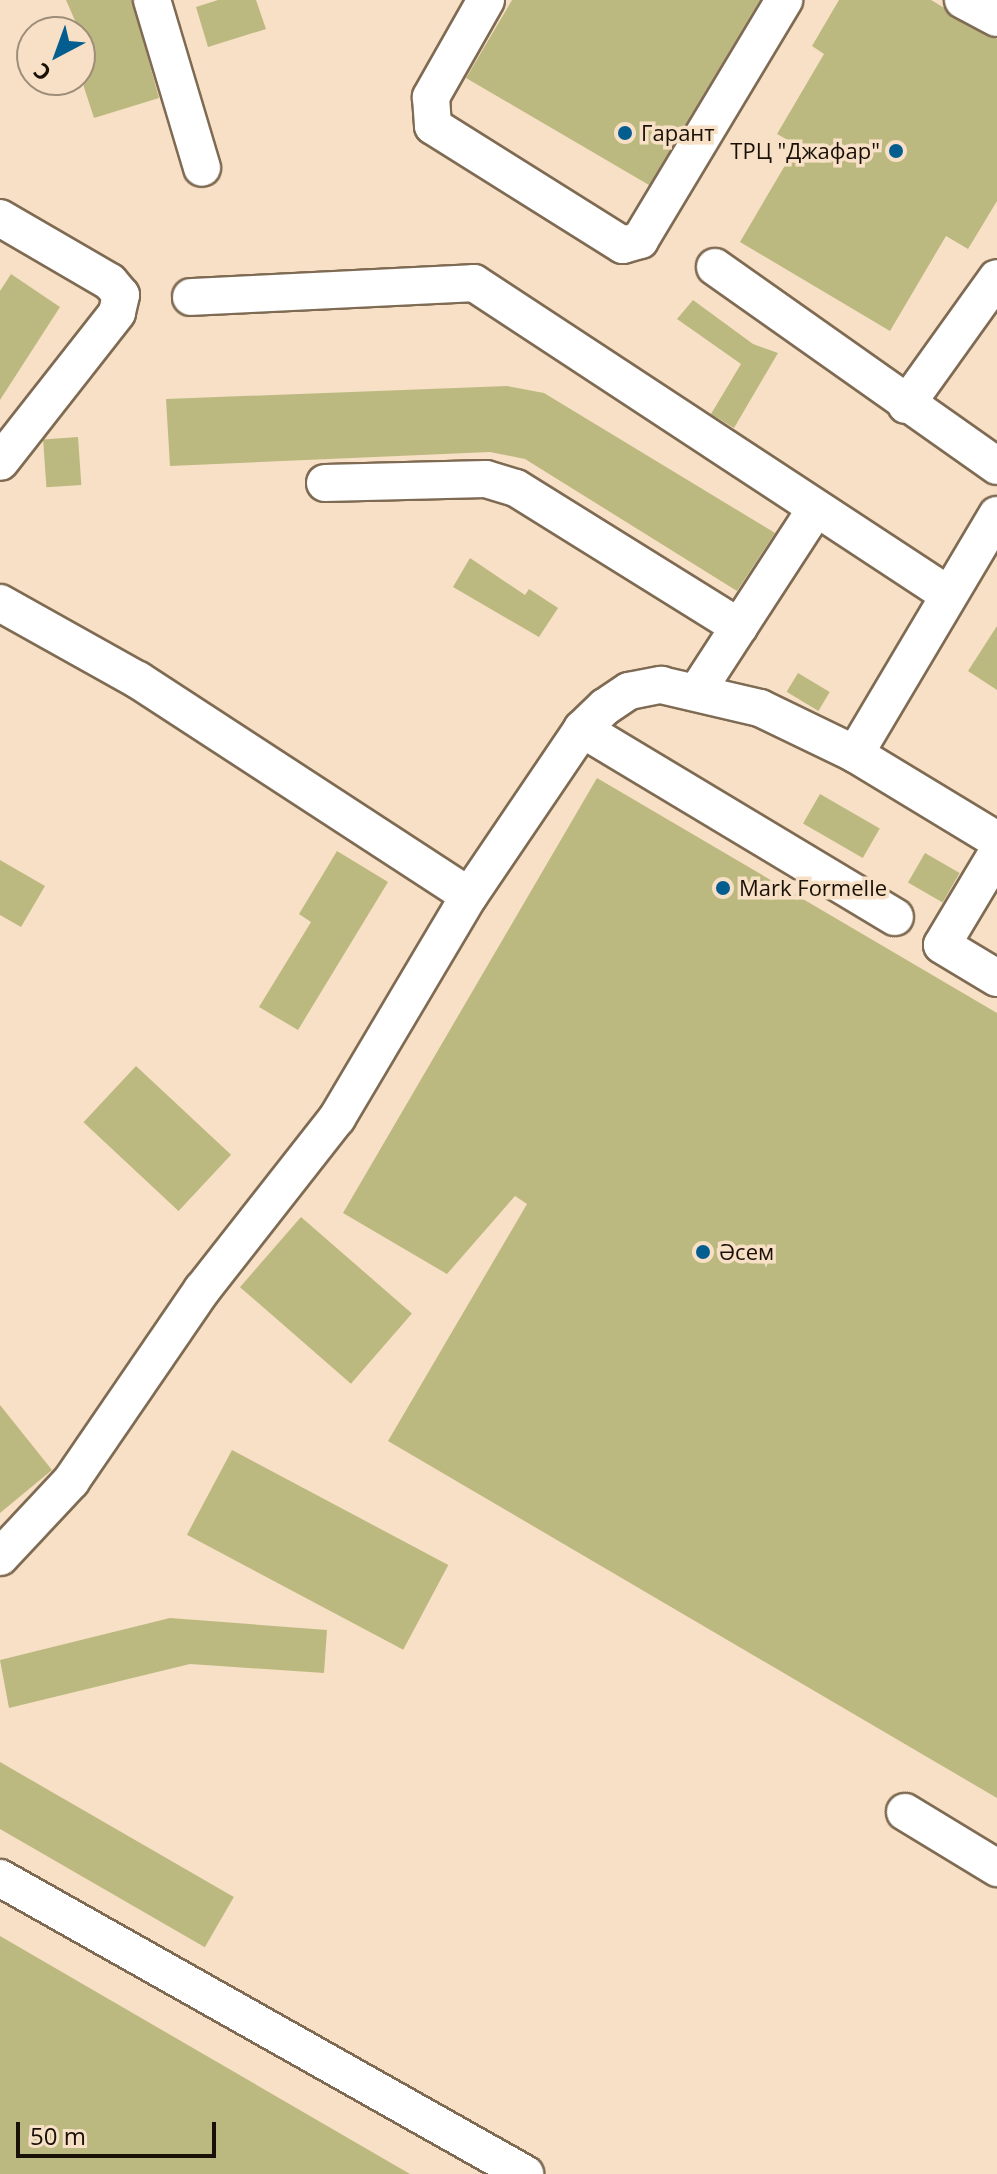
<!DOCTYPE html>
<meta charset="utf-8">
<style>
body{margin:0}
#map{position:relative;width:997px;height:2174px;overflow:hidden;background:#f7e0c5;font-family:"Open Sans",sans-serif}
div>[style]{position:absolute}
.building>*{inset:0;background:#bcb980;transform-origin:0 0}
.roads{filter:drop-shadow(2px 0 #7f6b53) drop-shadow(-2px 0 #7f6b53) drop-shadow(0 2px #7f6b53) drop-shadow(0 -2px #7f6b53)}
.minor>*{height:36px;margin:-18px;padding:0 18px;transform-origin:18px;border-radius:18px;background:#fff}
.dots>*{width:22px;height:22px;translate:-50% -50%;box-sizing:border-box;border:4px solid #f7e0c5;border-radius:50%}
span{translate:-50% -50%;white-space:nowrap;text-align:center;line-height:1.15;-webkit-text-stroke:7px #f7e0c5;paint-order:stroke}
.poi-label{font-size:22px;color:#191108}
.left{translate:0 -50%;text-align:left}
.right{translate:-100% -50%;text-align:right}
.north{position:absolute;left:16px;top:16px;width:80px;height:80px;box-sizing:border-box;background:#f7e0c5;border:2px solid #9e8d79;border-radius:50%;rotate:221deg;font-size:22px;font-weight:700;line-height:32px;text-align:center;color:#191108}
.north::after{content:'';display:block;margin:auto;width:28px;height:36px;background:#035e8f;clip-path:polygon(50% 0,100% 100%,50% 72%,0 100%)}
.scale{position:absolute;left:16px;top:2122px;width:200px;height:36px;box-sizing:border-box;border:4px solid #191108;border-top:0;padding-left:10px;font-size:24px;line-height:28px;white-space:nowrap;color:#191108;-webkit-text-stroke:6px #f7e0c5;paint-order:stroke}
</style>
<div id="map">
<div class="building">
<div style="clip-path:polygon(66px 0,132px 0,159px 98px,94px 118px,80px 75px,80px 32px)"></div>
<div style="clip-path:polygon(218px 0,256px 0,266px 29px,208px 47px,196px 7px)"></div>
<div style="clip-path:polygon(512px 0,760px 0,649px 185px,466px 78px)"></div>
<div style="clip-path:polygon(839px 0,931px 0,997px 39px,997px 201px,968px 249px,946px 236px,890px 331px,740px 242px,797px 145px,777px 134px,824px 54px,812px 46px)"></div>
<div style="clip-path:polygon(11px 274px,60px 307px,0 400px,0 291px)"></div>
<div style="clip-path:polygon(693px 300px,753px 344px,778px 353px,734px 428px,711px 414px,741px 364px,677px 319px)"></div>
<div style="clip-path:polygon(507px 386px,544px 393px,775px 533px,737px 591px,525px 459px,490px 452px,170px 466px,166px 399px)"></div>
<div style="left:78px;top:437px;width:48px;height:35px;rotate:86deg"></div>
<div style="clip-path:polygon(470px 558px,525px 595px,529px 589px,558px 608px,539px 637px,453px 587px)"></div>
<div style="clip-path:polygon(997px 626px,997px 690px,968px 671px)"></div>
<div style="left:798px;top:673px;width:37px;height:22px;rotate:31deg"></div>
<div style="clip-path:polygon(597px 778px,997px 1013px,997px 1798px,388px 1441px,527px 1204px,515px 1196px,447px 1274px,343px 1213px)"></div>
<div style="left:820px;top:794px;width:69px;height:34px;rotate:30deg"></div>
<div style="clip-path:polygon(337px 851px,388px 882px,298px 1030px,259px 1007px,311px 922px,299px 914px)"></div>
<div style="left:925px;top:853px;width:40px;height:34px;rotate:30deg"></div>
<div style="clip-path:polygon(0 860px,45px 886px,21px 927px,0 915px)"></div>
<div style="left:136px;top:1066px;width:130px;height:77px;rotate:43deg"></div>
<div style="left:301px;top:1217px;width:147px;height:93px;rotate:41deg"></div>
<div style="clip-path:polygon(0 1405px,52px 1470px,0 1513px)"></div>
<div style="left:232px;top:1450px;width:245px;height:96px;rotate:28deg"></div>
<div style="clip-path:polygon(170px 1618px,327px 1630px,324px 1673px,190px 1664px,9px 1708px,0 1660px)"></div>
<div style="left:0;top:1762px;width:270px;height:58px;rotate:30deg"></div>
<div style="clip-path:polygon(0 1936px,410px 2174px,0 2174px)"></div>
</div>
<div class="roads">
<div class="minor">
<div style="left:152px;top:0;width:175px;rotate:73.4deg"></div>
<div style="left:486px;top:0;width:112px;rotate:119.6deg"></div>
<div style="left:431px;top:97px;width:29px;rotate:86deg"></div>
<div style="left:433px;top:126px;width:224px;rotate:32.1deg"></div>
<div style="left:623px;top:245px;width:18px;rotate:-16deg"></div>
<div style="left:640px;top:240px;width:280px;rotate:-59deg"></div>
<div style="left:963px;top:0;width:38px;rotate:28deg"></div>
<div style="left:0;top:218px;width:127px;rotate:30.2deg"></div>
<div style="left:110px;top:282px;width:17px;rotate:50deg"></div>
<div style="left:121px;top:295px;width:18px;rotate:103deg"></div>
<div style="left:117px;top:313px;width:189px;rotate:128.1deg"></div>
<div style="left:715px;top:267px;width:345px;rotate:35.2deg"></div>
<div style="left:191px;top:297px;width:283px;rotate:-2.8deg"></div>
<div style="left:474px;top:283px;width:568px;rotate:33.3deg"></div>
<div style="left:906px;top:405px;width:156px;rotate:-54.4deg"></div>
<div style="left:325px;top:483px;width:161px;rotate:-1.4deg"></div>
<div style="left:486px;top:479px;width:31px;rotate:17deg"></div>
<div style="left:516px;top:488px;width:263px;rotate:31.9deg"></div>
<div style="left:0;top:603px;width:158px;rotate:29.2deg"></div>
<div style="left:138px;top:680px;width:395px;rotate:33.1deg"></div>
<div style="left:698px;top:690px;width:215px;rotate:-57deg"></div>
<div style="left:582px;top:729px;width:365px;rotate:31deg"></div>
<div style="left:855px;top:754px;width:278px;rotate:-59.3deg"></div>
<div style="left:997px;top:853px;width:107px;rotate:120.9deg"></div>
<div style="left:942px;top:945px;width:64px;rotate:31deg"></div>
<div style="left:0;top:1557px;width:104px;rotate:-46.9deg"></div>
<div style="left:71px;top:1481px;width:232px;rotate:-55.6deg"></div>
<div style="left:202px;top:1290px;width:219px;rotate:-51.9deg"></div>
<div style="left:337px;top:1118px;width:258px;rotate:-59.3deg"></div>
<div style="left:469px;top:896px;width:202px;rotate:-55.9deg"></div>
<div style="left:582px;top:729px;width:32px;rotate:-44deg"></div>
<div style="left:605px;top:707px;width:29px;rotate:-34deg"></div>
<div style="left:629px;top:691px;width:33px;rotate:-11deg"></div>
<div style="left:661px;top:685px;width:102px;rotate:13.1deg"></div>
<div style="left:760px;top:708px;width:106px;rotate:25.8deg"></div>
<div style="left:855px;top:754px;width:166px;rotate:31.2deg"></div>
<div style="left:905px;top:1812px;width:108px;rotate:31.3deg"></div>
<div style="left:0;top:1878px;width:603px;rotate:29.41deg"></div>
</div>
</div>
<div class="dots">
<div style="left:625px;top:133px;background:#035e8f"></div>
<div style="left:896px;top:151px;background:#035e8f"></div>
<div style="left:723px;top:888px;background:#035e8f"></div>
<div style="left:703px;top:1252px;background:#035e8f"></div>
</div>
<div class="poi-label">
<span class="left" style="left:641px;top:133px">Гарант</span>
<span class="right" style="left:880px;top:151px">ТРЦ "Джафар"</span>
<span class="left" style="left:739px;top:888px">Mark Formelle</span>
<span class="left" style="left:719px;top:1252px">Әсем</span>
</div>
<div class="north">С</div>
<div class="scale">50 m</div>
</div>
